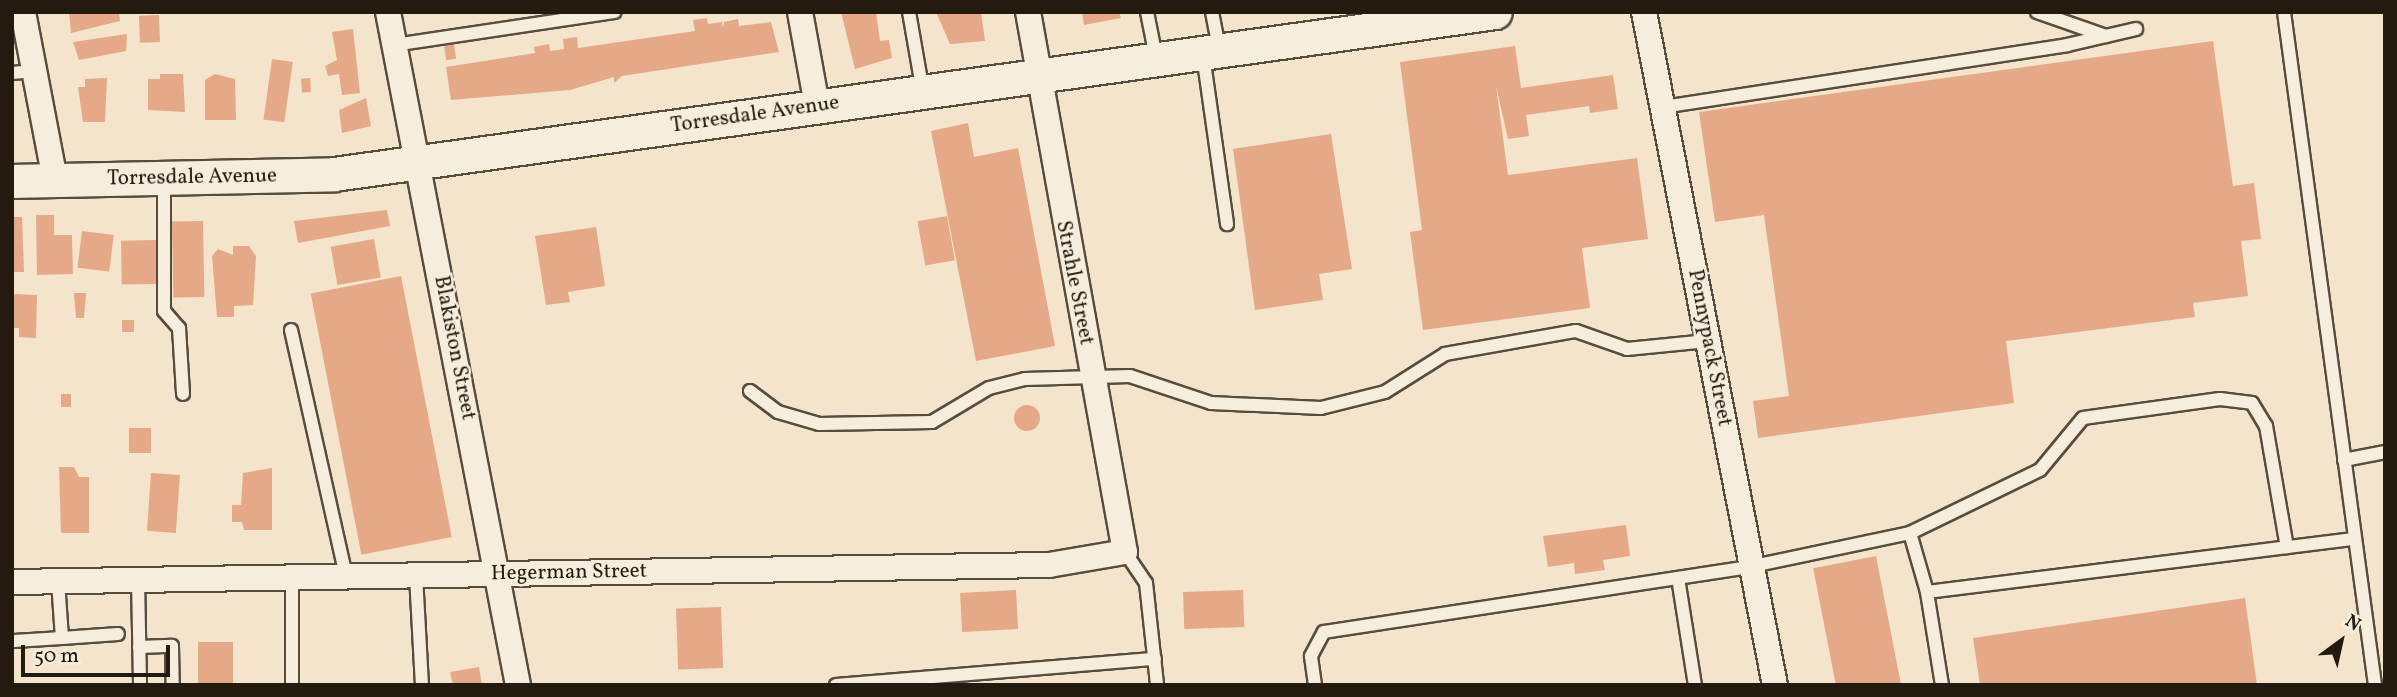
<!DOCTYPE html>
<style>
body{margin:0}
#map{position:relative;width:2397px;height:697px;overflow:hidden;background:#f3e4cb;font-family:Vollkorn,serif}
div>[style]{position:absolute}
.building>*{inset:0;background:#e5a988;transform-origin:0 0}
.round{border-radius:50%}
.roads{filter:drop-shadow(2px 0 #574d3f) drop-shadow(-2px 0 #574d3f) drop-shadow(0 2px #574d3f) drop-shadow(0 -2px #574d3f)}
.lane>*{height:12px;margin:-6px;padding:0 6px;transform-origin:6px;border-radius:6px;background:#f7eddd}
.street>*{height:24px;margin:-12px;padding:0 12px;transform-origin:12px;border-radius:12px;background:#f7eddd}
.secondary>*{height:33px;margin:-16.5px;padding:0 16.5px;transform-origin:16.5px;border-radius:16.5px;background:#f7eddd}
span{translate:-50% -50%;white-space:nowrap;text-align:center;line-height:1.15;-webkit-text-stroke:5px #f7eddd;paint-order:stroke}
.street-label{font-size:21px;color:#231b10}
.frame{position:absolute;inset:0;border:14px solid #231b10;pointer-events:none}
.north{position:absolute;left:2306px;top:606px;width:70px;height:70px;-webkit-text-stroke:5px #f7eddd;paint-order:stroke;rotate:33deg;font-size:19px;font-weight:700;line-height:28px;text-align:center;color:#231b10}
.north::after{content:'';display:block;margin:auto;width:24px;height:32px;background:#231b10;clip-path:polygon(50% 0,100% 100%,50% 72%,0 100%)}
.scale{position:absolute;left:21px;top:645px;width:149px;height:32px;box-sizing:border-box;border:4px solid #231b10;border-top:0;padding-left:9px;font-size:21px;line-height:24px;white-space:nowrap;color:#231b10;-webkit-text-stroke:5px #f7eddd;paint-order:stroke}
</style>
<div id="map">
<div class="building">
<div style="clip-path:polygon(69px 12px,119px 12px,120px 21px,71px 33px)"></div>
<div style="clip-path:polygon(841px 12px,876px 12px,880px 41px,889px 40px,892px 58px,855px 69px)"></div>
<div style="clip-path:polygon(936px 12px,981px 12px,985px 41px,950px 44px)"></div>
<div style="clip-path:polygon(1082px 12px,1119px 12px,1121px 18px,1084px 25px)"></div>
<div style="left:159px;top:15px;width:27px;height:20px;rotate:88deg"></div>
<div style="clip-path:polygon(707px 18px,708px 24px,722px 22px,723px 28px,724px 22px,738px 19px,739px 26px,771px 22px,779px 52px,622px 76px,614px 83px,614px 77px,570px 90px,451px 100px,446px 67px,535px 53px,534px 47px,549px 44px,550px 51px,564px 49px,563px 39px,577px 37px,578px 48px,695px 31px,693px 20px)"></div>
<div style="clip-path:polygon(353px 29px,360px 93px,342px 95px,339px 74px,328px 76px,325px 66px,337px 60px,332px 32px)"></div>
<div style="clip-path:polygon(127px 34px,126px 51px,79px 60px,73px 42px)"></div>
<div style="clip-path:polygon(2213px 41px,2233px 186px,2254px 183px,2261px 239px,2241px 241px,2248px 296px,2193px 303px,2195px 317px,2006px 341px,2014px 403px,1758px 438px,1753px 401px,1789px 396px,1764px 215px,1715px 222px,1699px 112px)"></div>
<div style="left:454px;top:44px;width:15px;height:10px;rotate:82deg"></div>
<div style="clip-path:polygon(1515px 46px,1521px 88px,1613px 75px,1618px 109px,1590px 113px,1589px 106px,1526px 115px,1529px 136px,1508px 139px,1496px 86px,1508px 175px,1637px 158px,1648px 239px,1582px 248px,1590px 308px,1423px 330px,1410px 232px,1422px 230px,1400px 62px)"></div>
<div style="left:272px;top:59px;width:21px;height:61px;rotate:8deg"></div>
<div style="clip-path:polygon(160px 74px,183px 74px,185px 112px,148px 110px,148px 79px,160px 79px)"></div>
<div style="clip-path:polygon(215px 74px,235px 79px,236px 120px,205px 120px,205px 80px)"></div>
<div style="clip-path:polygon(107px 78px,105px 122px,83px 122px,78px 87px,85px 87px,85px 79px)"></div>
<div style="left:310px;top:78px;width:14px;height:9px;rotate:86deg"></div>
<div style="clip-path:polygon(366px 98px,371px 126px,342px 133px,339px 110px)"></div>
<div style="clip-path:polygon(968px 123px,974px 157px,1018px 148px,1055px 346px,976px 361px,931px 131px)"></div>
<div style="clip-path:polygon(1331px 134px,1352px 269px,1319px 274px,1323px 300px,1255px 310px,1233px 149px)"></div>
<div style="clip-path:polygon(387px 210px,390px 226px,298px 243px,294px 221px)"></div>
<div style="clip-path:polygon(36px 215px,54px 215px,54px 235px,72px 235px,73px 274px,37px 275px)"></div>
<div style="left:947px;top:216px;width:45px;height:30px;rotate:80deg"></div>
<div style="clip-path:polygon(12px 217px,22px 217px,24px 272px,12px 272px)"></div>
<div style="left:203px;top:221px;width:76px;height:31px;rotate:89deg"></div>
<div style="clip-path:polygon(596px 227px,605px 286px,568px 292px,570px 302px,546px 305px,535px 236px)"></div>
<div style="left:82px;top:231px;width:32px;height:37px;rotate:7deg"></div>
<div style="left:374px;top:239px;width:39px;height:44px;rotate:80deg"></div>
<div style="left:157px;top:240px;width:44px;height:36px;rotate:89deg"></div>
<div style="clip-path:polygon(233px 246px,249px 246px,256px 256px,253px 305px,234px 306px,234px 317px,217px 317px,212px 256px,218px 249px,233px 255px)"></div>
<div style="left:401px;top:276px;width:266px;height:92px;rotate:79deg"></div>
<div style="clip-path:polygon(74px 293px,86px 293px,84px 318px,76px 318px)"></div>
<div style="clip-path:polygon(12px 294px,37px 295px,36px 338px,19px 337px,19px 328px,12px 328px)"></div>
<div style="left:122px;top:320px;width:12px;height:12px"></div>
<div style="left:61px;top:394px;width:10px;height:13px"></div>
<div class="round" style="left:1014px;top:405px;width:26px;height:26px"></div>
<div style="left:129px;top:428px;width:22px;height:25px"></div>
<div style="clip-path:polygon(59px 467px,74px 467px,79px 477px,89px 477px,89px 533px,61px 533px)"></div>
<div style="clip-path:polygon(272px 468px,272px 530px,244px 530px,242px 522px,232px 522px,232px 505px,241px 505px,243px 473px)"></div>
<div style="left:151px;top:473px;width:29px;height:58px;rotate:4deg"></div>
<div style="clip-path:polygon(1626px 525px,1630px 556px,1603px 560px,1605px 570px,1575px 574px,1574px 563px,1548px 567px,1543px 536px)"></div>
<div style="left:1876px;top:556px;width:131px;height:64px;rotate:79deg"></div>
<div style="left:1016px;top:590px;width:39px;height:56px;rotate:87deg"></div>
<div style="left:1243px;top:590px;width:37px;height:60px;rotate:88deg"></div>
<div style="clip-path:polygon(2245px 598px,2257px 685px,1980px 685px,1973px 638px)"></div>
<div style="left:721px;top:607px;width:61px;height:45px;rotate:88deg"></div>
<div style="left:198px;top:642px;width:35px;height:43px"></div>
<div style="clip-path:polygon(479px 667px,482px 685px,453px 685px,450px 672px)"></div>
</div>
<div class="roads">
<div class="lane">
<div style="left:909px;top:12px;width:81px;rotate:80.1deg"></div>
<div style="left:1147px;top:12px;width:46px;rotate:78.7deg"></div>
<div style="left:1212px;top:12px;width:38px;rotate:79deg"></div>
<div style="left:2037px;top:12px;width:73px;rotate:19.2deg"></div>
<div style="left:2284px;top:12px;width:679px;rotate:82.3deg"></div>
<div style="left:394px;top:45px;width:223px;rotate:-8.5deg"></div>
<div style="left:1203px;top:55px;width:171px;rotate:81.9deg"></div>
<div style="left:12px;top:73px;width:22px;rotate:-5deg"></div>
<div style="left:1663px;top:107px;width:409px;rotate:-8.7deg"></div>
<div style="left:2067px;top:45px;width:71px;rotate:-13.1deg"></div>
<div style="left:164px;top:179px;width:132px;rotate:90deg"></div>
<div style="left:164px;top:311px;width:23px;rotate:49deg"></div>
<div style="left:179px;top:328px;width:66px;rotate:86.5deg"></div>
<div style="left:291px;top:330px;width:252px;rotate:77.4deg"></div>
<div style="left:750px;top:391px;width:35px;rotate:37deg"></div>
<div style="left:778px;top:412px;width:43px;rotate:16.3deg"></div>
<div style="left:819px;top:424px;width:113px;rotate:-1deg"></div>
<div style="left:932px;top:422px;width:66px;rotate:-30.8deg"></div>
<div style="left:989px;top:388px;width:37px;rotate:-14deg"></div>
<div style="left:1025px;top:379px;width:105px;rotate:-1.6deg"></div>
<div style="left:1130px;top:376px;width:85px;rotate:18.4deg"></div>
<div style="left:1211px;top:403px;width:110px;rotate:2.6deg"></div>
<div style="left:1321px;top:408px;width:66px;rotate:-14deg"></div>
<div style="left:1385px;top:392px;width:71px;rotate:-32.3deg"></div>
<div style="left:1445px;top:354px;width:133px;rotate:-10deg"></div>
<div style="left:1576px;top:331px;width:54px;rotate:19.4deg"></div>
<div style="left:1627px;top:349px;width:81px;rotate:-5.6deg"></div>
<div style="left:2344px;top:460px;width:42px;rotate:-11deg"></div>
<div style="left:1910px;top:533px;width:144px;rotate:-25.9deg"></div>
<div style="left:2040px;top:470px;width:67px;rotate:-50.4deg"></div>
<div style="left:2083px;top:418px;width:138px;rotate:-7.9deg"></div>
<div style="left:2220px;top:399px;width:32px;rotate:7deg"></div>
<div style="left:2252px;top:403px;width:27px;rotate:59deg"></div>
<div style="left:2266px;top:426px;width:123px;rotate:80.2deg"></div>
<div style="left:1125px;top:552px;width:37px;rotate:56deg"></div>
<div style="left:1146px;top:583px;width:103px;rotate:83.8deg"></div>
<div style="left:416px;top:575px;width:110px;rotate:86.9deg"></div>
<div style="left:292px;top:577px;width:108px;rotate:90deg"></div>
<div style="left:1678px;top:578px;width:108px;rotate:81deg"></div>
<div style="left:138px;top:579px;width:106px;rotate:88.9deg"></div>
<div style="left:58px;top:581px;width:57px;rotate:86deg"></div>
<div style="left:62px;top:638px;width:56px;rotate:-4.1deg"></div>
<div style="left:14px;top:641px;width:48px;rotate:-3.6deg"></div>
<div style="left:139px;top:647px;width:33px;rotate:-2deg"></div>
<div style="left:172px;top:646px;width:39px;rotate:89deg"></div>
<div style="left:836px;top:685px;width:320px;rotate:-4.7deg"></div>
<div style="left:1315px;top:685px;width:29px;rotate:-98deg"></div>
<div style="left:1311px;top:656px;width:27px;rotate:-62deg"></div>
<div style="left:1324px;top:632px;width:434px;rotate:-8.7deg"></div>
<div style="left:1753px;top:566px;width:160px;rotate:-11.9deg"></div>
<div style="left:1910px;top:533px;width:61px;rotate:73.9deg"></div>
<div style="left:1942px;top:685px;width:94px;rotate:-99.2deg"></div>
<div style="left:1927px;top:592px;width:430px;rotate:-7.1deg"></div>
</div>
<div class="street">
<div style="left:23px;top:12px;width:171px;rotate:79.2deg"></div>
<div style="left:388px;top:12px;width:685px;rotate:79.07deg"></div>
<div style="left:800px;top:12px;width:96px;rotate:79.7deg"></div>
<div style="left:1644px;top:12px;width:686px;rotate:78.99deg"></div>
<div style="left:12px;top:582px;width:1037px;rotate:-0.94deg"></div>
<div style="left:1049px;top:565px;width:77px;rotate:-9.7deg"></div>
<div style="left:1125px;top:552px;width:549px;rotate:-100.18deg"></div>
</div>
<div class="secondary">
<div style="left:12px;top:181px;width:322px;rotate:-1.2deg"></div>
<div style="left:334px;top:174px;width:1172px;rotate:-7.94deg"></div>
</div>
</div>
<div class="street-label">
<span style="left:755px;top:115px;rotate:-8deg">Torresdale Avenue</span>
<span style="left:192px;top:178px;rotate:-1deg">Torresdale Avenue</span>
<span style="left:1074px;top:283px;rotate:79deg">Strahle Street</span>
<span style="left:454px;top:348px;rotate:79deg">Blakiston Street</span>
<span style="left:1709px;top:348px;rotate:79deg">Pennypack Street</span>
<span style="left:569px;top:573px;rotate:-1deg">Hegerman Street</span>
</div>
<div class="frame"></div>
<div class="north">N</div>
<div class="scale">50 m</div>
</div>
